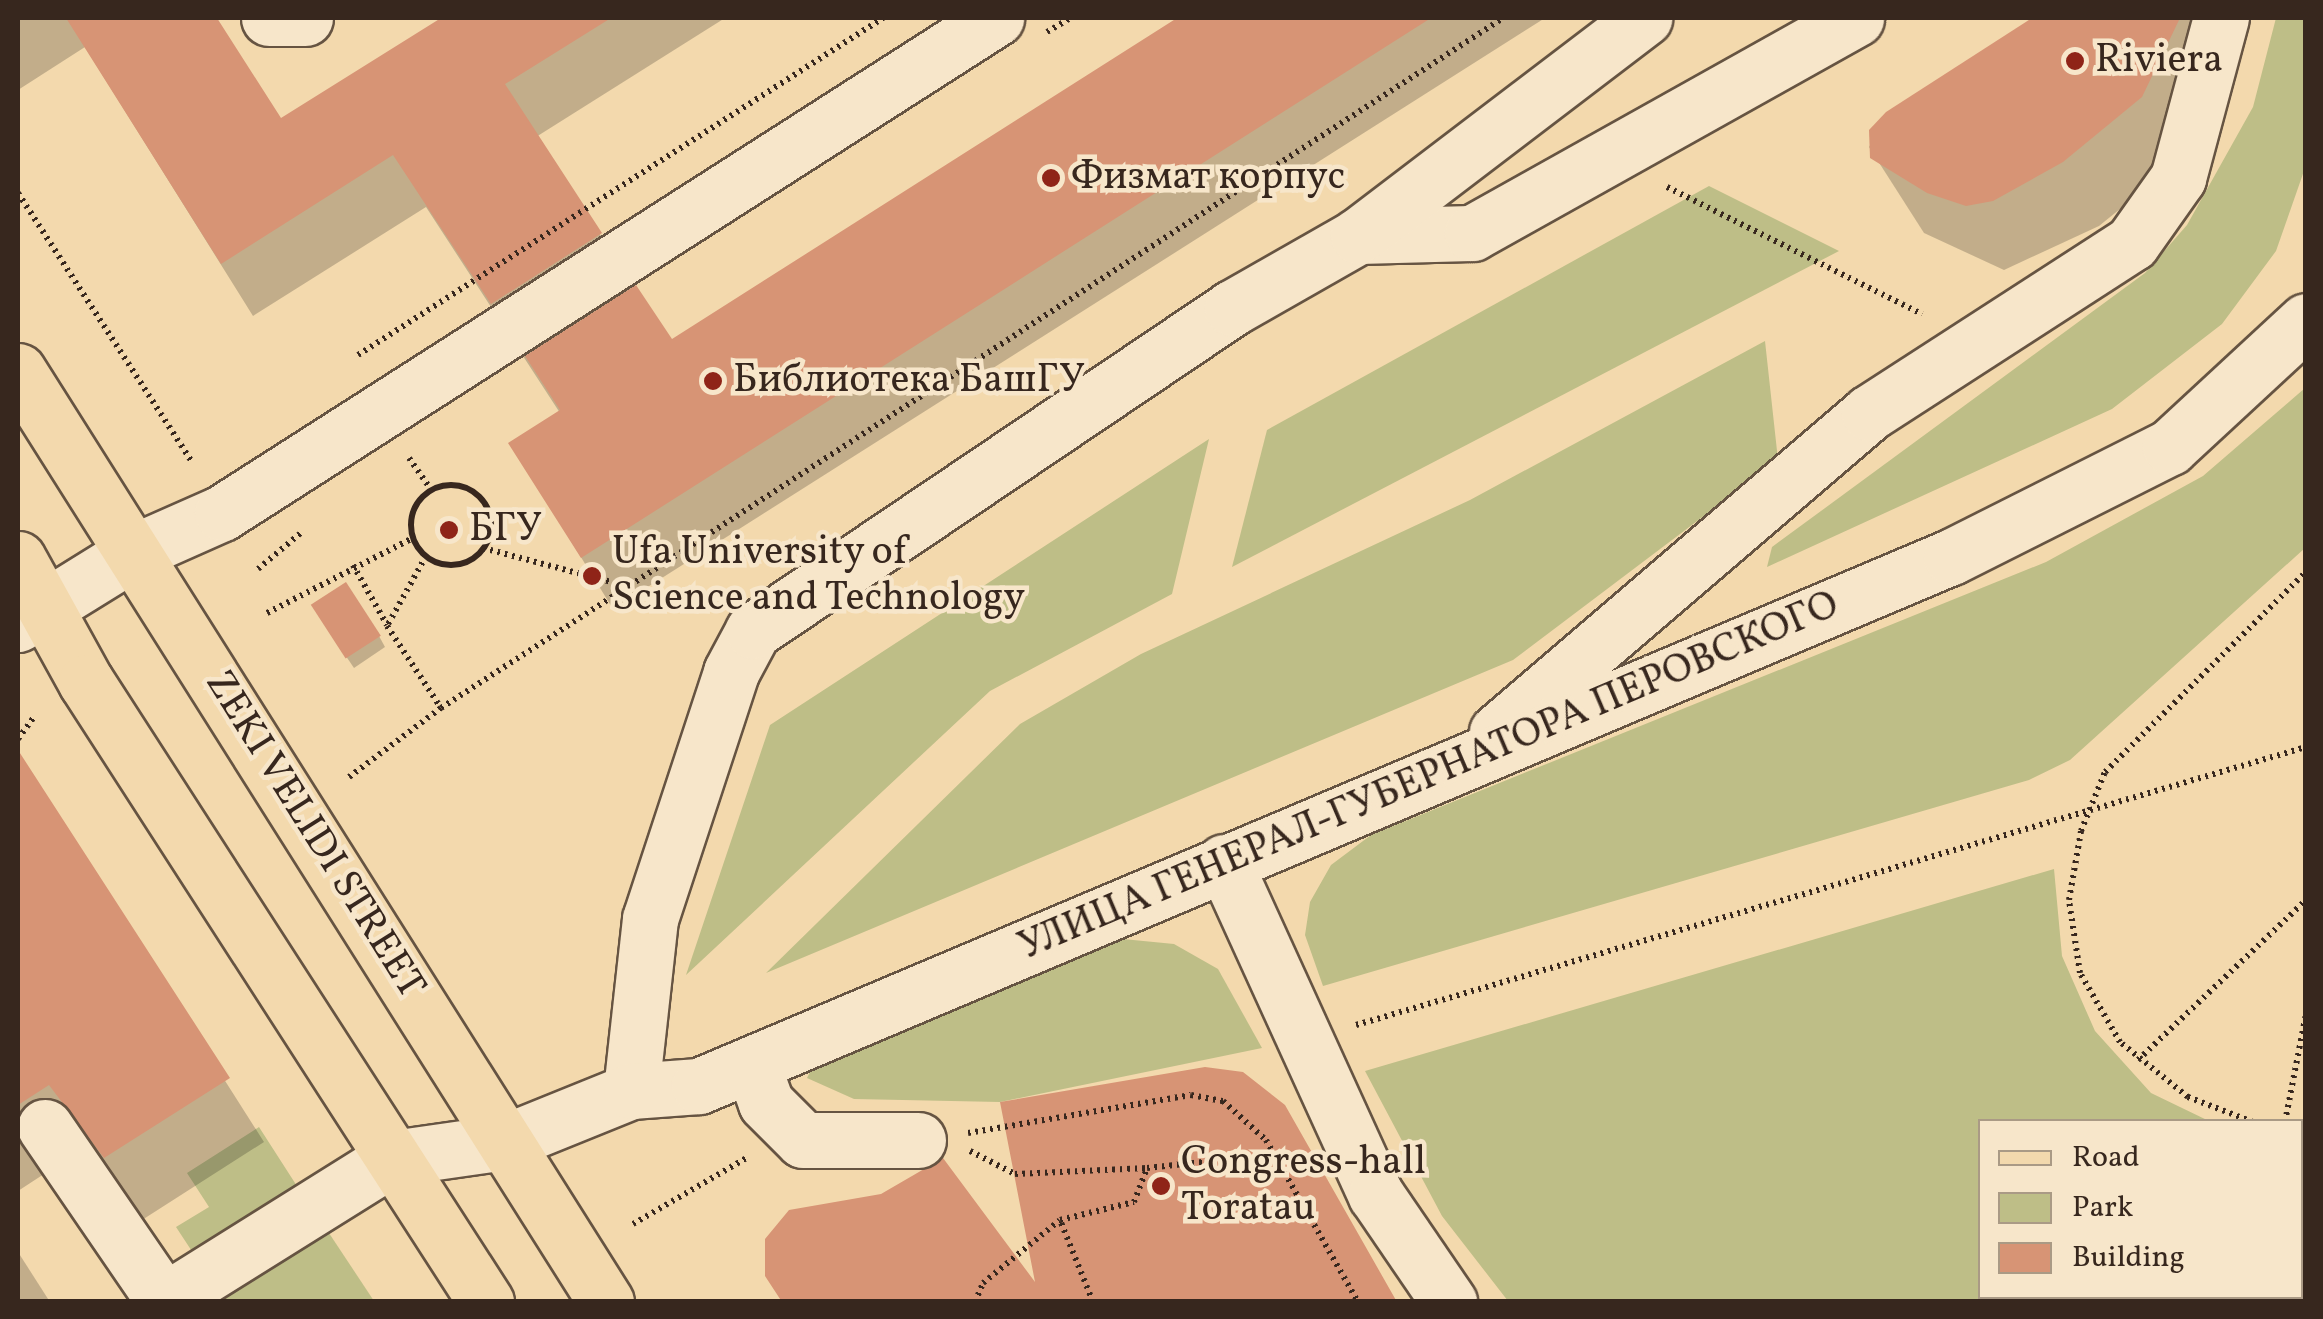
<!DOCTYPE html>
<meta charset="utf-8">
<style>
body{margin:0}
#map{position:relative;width:2323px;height:1319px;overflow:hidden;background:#f3d9ad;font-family:Vollkorn,serif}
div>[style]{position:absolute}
.green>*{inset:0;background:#bebe87}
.shadow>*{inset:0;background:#0003}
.building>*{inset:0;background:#d79475;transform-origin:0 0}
.path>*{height:6px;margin-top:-3px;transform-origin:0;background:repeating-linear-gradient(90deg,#37271e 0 2.5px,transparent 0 7.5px)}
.path>.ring{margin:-3px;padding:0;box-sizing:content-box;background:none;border:6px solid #37271e;border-radius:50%}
.roads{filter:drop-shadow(2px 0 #665442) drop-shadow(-2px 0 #665442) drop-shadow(0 2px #665442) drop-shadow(0 -2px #665442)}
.minor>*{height:55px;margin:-27.5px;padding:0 27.5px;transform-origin:27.5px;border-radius:27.5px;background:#f7e6ca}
.major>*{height:55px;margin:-27.5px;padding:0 27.5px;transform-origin:27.5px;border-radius:27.5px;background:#f3d9ad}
.dots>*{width:28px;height:28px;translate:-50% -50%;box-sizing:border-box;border:5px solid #f7e6ca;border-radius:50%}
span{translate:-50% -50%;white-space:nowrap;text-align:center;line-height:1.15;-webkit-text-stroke:9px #f7e6ca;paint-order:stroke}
.poi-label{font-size:40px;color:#37271e}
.left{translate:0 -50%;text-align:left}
.street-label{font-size:40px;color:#37271e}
.frame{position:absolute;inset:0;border:20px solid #37271e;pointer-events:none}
.legend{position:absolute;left:1978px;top:1119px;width:325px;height:180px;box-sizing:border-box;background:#f7e6ca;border:2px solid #aa9a85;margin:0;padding:12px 18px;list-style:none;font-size:30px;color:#37271e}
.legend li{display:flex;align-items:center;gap:20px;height:50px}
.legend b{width:50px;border:2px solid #aa9a85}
</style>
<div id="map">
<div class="green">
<div style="clip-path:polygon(2276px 18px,2305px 18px,2305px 168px,2276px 251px,2222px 324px,2112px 409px,1767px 567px,1772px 547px,2145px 273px,2187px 225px,2253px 107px)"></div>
<div style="clip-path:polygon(1709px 186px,1839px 251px,1232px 567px,1267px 430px)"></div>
<div style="clip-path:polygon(1765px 341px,1778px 460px,1513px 660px,766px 973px,1020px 724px,1141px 654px,1470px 500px)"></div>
<div style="clip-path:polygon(2305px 388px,2305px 548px,2070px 760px,2029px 780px,1323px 986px,1305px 935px,1310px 902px,1331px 865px,1371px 835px,2046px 562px,2203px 476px)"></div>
<div style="clip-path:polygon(1209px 439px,1172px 594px,990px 691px,686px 975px,770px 725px)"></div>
<div style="clip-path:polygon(2054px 869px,2062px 956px,2095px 1031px,2151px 1093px,2209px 1121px,1980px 1122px,1980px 1296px,2214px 1301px,1508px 1301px,1442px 1216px,1365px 1071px)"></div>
<div style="clip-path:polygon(1123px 939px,1174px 944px,1218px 969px,1262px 1048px,1000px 1102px,854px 1099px,807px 1078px,813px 1066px)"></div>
<div style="clip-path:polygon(259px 1127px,304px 1197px,199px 1262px,176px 1227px,209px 1207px,187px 1173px)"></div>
<div style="clip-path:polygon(321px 1221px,374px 1301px,197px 1302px)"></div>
</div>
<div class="shadow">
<div style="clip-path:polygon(18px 18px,214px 18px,280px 122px,446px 18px,725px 18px,536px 137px,671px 342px,1182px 18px,1545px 18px,613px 609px,511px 444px,560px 413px,426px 207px,253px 316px,85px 47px,18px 90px)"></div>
<div style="clip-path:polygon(2037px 18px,2233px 18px,2178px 162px,2099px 226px,2004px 270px,1924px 233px,1869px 147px,1888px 114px)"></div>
<div style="clip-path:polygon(320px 618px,379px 636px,385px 647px,354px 668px)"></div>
<div style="clip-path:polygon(42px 793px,264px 1142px,142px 1220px,87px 1146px,18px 1191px,18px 808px)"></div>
<div style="clip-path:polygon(18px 1252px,50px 1302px,18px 1302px)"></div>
</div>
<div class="building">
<div style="clip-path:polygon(66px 18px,217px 18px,281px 118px,441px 18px,611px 18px,505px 84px,602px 233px,491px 304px,393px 155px,221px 264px)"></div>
<div style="clip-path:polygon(1177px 18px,1431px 18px,581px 558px,508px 443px,560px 410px,525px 356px,636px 285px,672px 339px)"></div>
<div style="clip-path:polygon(2032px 18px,2180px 18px,2142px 97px,2063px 162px,1993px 201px,1966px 206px,1927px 193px,1870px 158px,1869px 130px,1886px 112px)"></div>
<div style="left:346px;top:582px;width:64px;height:42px;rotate:57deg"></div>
<div style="clip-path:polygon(18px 750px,230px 1078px,104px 1158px,49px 1085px,18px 1105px)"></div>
<div style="clip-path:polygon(1205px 1067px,1243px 1072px,1285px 1105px,1397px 1302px,782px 1302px,765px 1276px,765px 1239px,789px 1210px,881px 1194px,943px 1158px,1035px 1282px,1000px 1102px)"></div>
</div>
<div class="path">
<div style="left:1047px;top:32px;width:27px;rotate:-31deg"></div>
<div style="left:1667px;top:187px;width:285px;rotate:26.5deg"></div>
<div style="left:18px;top:193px;width:322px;rotate:57.1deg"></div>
<div style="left:358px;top:355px;width:624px;rotate:-32.7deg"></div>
<div style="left:409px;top:458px;width:39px;rotate:55deg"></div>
<div class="ring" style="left:411px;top:485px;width:74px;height:74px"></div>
<div style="left:483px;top:548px;width:149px;rotate:14.8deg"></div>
<div style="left:426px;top:556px;width:80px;rotate:119.1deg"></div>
<div style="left:387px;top:626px;width:98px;rotate:56.6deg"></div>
<div style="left:353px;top:565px;width:69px;rotate:60.5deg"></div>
<div style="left:258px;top:569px;width:59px;rotate:-40.2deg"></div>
<div style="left:267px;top:613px;width:164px;rotate:-27.2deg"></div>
<div style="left:18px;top:739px;width:29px;rotate:-54deg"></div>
<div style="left:349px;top:777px;width:115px;rotate:-36.9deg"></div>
<div style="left:441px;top:708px;width:1266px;rotate:-33.01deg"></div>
<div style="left:1356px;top:1025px;width:990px;rotate:-16.31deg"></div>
<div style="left:2138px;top:1060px;width:232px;rotate:-43.6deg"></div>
<div style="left:2253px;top:1122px;width:70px;rotate:-159deg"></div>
<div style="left:2188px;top:1097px;width:87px;rotate:-141deg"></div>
<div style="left:2120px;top:1042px;width:80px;rotate:-120.1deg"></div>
<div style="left:2080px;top:973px;width:74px;rotate:-98.6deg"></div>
<div style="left:2069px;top:900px;width:70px;rotate:-80.1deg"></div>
<div style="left:2081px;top:831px;width:64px;rotate:-67.9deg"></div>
<div style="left:2105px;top:772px;width:284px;rotate:-44.9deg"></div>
<div style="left:2285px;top:1122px;width:110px;rotate:-79deg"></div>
<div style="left:2300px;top:1128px;width:6px"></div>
<div style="left:968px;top:1133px;width:226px;rotate:-9.7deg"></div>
<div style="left:1191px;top:1095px;width:33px;rotate:11deg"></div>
<div style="left:1223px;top:1101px;width:58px;rotate:42.2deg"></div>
<div style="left:1266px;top:1140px;width:186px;rotate:60.4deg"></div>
<div style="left:970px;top:1151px;width:51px;rotate:27.1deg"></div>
<div style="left:1015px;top:1174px;width:132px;rotate:-2.6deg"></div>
<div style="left:633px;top:1224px;width:133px;rotate:-30.2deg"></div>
<div style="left:975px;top:1302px;width:21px;rotate:-67deg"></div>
<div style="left:983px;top:1283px;width:99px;rotate:-39.3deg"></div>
<div style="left:1093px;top:1302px;width:88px;rotate:-111.9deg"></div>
<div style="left:1060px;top:1220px;width:76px;rotate:-13.7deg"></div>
<div style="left:1134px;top:1202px;width:36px;rotate:-69deg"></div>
<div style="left:1147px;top:1168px;width:56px;rotate:-6.1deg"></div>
<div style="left:2251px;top:1302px;width:6px;rotate:-81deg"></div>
</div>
<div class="roads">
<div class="minor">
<div style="left:269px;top:18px;width:36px"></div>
<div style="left:1358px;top:236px;width:114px;rotate:-1.5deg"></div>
<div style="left:1472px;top:233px;width:440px;rotate:-29.2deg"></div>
<div style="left:18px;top:624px;width:137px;rotate:-31.8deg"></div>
<div style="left:134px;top:552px;width:96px;rotate:-23.9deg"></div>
<div style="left:222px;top:513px;width:919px;rotate:-32.6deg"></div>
<div style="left:1497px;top:732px;width:490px;rotate:-40.6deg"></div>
<div style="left:1869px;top:413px;width:313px;rotate:-32.9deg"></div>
<div style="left:2132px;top:243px;width:80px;rotate:-54.7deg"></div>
<div style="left:2178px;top:178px;width:166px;rotate:-75deg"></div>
<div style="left:1224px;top:862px;width:366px;rotate:65.5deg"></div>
<div style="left:1376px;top:1195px;width:130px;rotate:55.7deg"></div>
<div style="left:752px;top:1064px;width:41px;rotate:70.3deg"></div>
<div style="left:766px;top:1103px;width:52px;rotate:45deg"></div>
<div style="left:803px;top:1140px;width:115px"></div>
<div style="left:631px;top:1091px;width:173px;rotate:-83.7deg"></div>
<div style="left:650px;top:919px;width:260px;rotate:-71.8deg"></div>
<div style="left:731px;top:672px;width:47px;rotate:-61.8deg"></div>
<div style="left:753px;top:631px;width:578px;rotate:-33.99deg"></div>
<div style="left:1232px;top:308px;width:145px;rotate:-29.7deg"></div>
<div style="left:1358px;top:236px;width:360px;rotate:-37.3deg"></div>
<div style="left:45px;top:1127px;width:211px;rotate:55.6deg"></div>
<div style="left:164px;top:1301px;width:270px;rotate:-32deg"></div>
<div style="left:393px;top:1158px;width:113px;rotate:-8.1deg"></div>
<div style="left:505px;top:1142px;width:136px;rotate:-22deg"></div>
<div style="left:631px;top:1091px;width:68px;rotate:-4.2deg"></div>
<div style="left:699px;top:1086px;width:1359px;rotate:-22.91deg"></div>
<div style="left:1951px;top:557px;width:245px;rotate:-26.7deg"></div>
<div style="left:2170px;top:447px;width:185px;rotate:-42.8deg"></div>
</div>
<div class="major">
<div style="left:18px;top:371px;width:1101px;rotate:57.72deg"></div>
<div style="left:18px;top:559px;width:141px;rotate:61.1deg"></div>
<div style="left:86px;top:682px;width:738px;rotate:57.17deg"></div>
</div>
</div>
<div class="dots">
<div style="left:2075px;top:61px;background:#8f2418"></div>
<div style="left:1051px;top:178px;background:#8f2418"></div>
<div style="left:713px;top:381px;background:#8f2418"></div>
<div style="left:449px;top:530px;background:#8f2418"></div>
<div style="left:592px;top:576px;background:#8f2418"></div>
<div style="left:1161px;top:1186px;background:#8f2418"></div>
</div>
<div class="poi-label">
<span class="left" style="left:2095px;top:61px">Riviera</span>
<span class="left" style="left:1071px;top:178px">Физмат корпус</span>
<span class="left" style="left:733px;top:381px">Библиотека БашГУ</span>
<span class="left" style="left:469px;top:530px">БГУ</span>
<span class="left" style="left:612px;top:576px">Ufa University of<br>Science and Technology</span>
<span class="left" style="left:1181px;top:1186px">Congress-hall<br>Toratau</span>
</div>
<div class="street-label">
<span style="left:1429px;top:777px;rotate:-23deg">УЛИЦА ГЕНЕРАЛ-ГУБЕРНАТОРА ПЕРОВСКОГО</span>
<span style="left:314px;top:835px;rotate:58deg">ZEKI VELIDI STREET</span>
</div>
<div class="frame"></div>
<ul class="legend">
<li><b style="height:12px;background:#f3d9ad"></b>Road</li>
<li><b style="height:28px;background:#bebe87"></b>Park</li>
<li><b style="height:28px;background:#d79475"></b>Building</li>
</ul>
</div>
